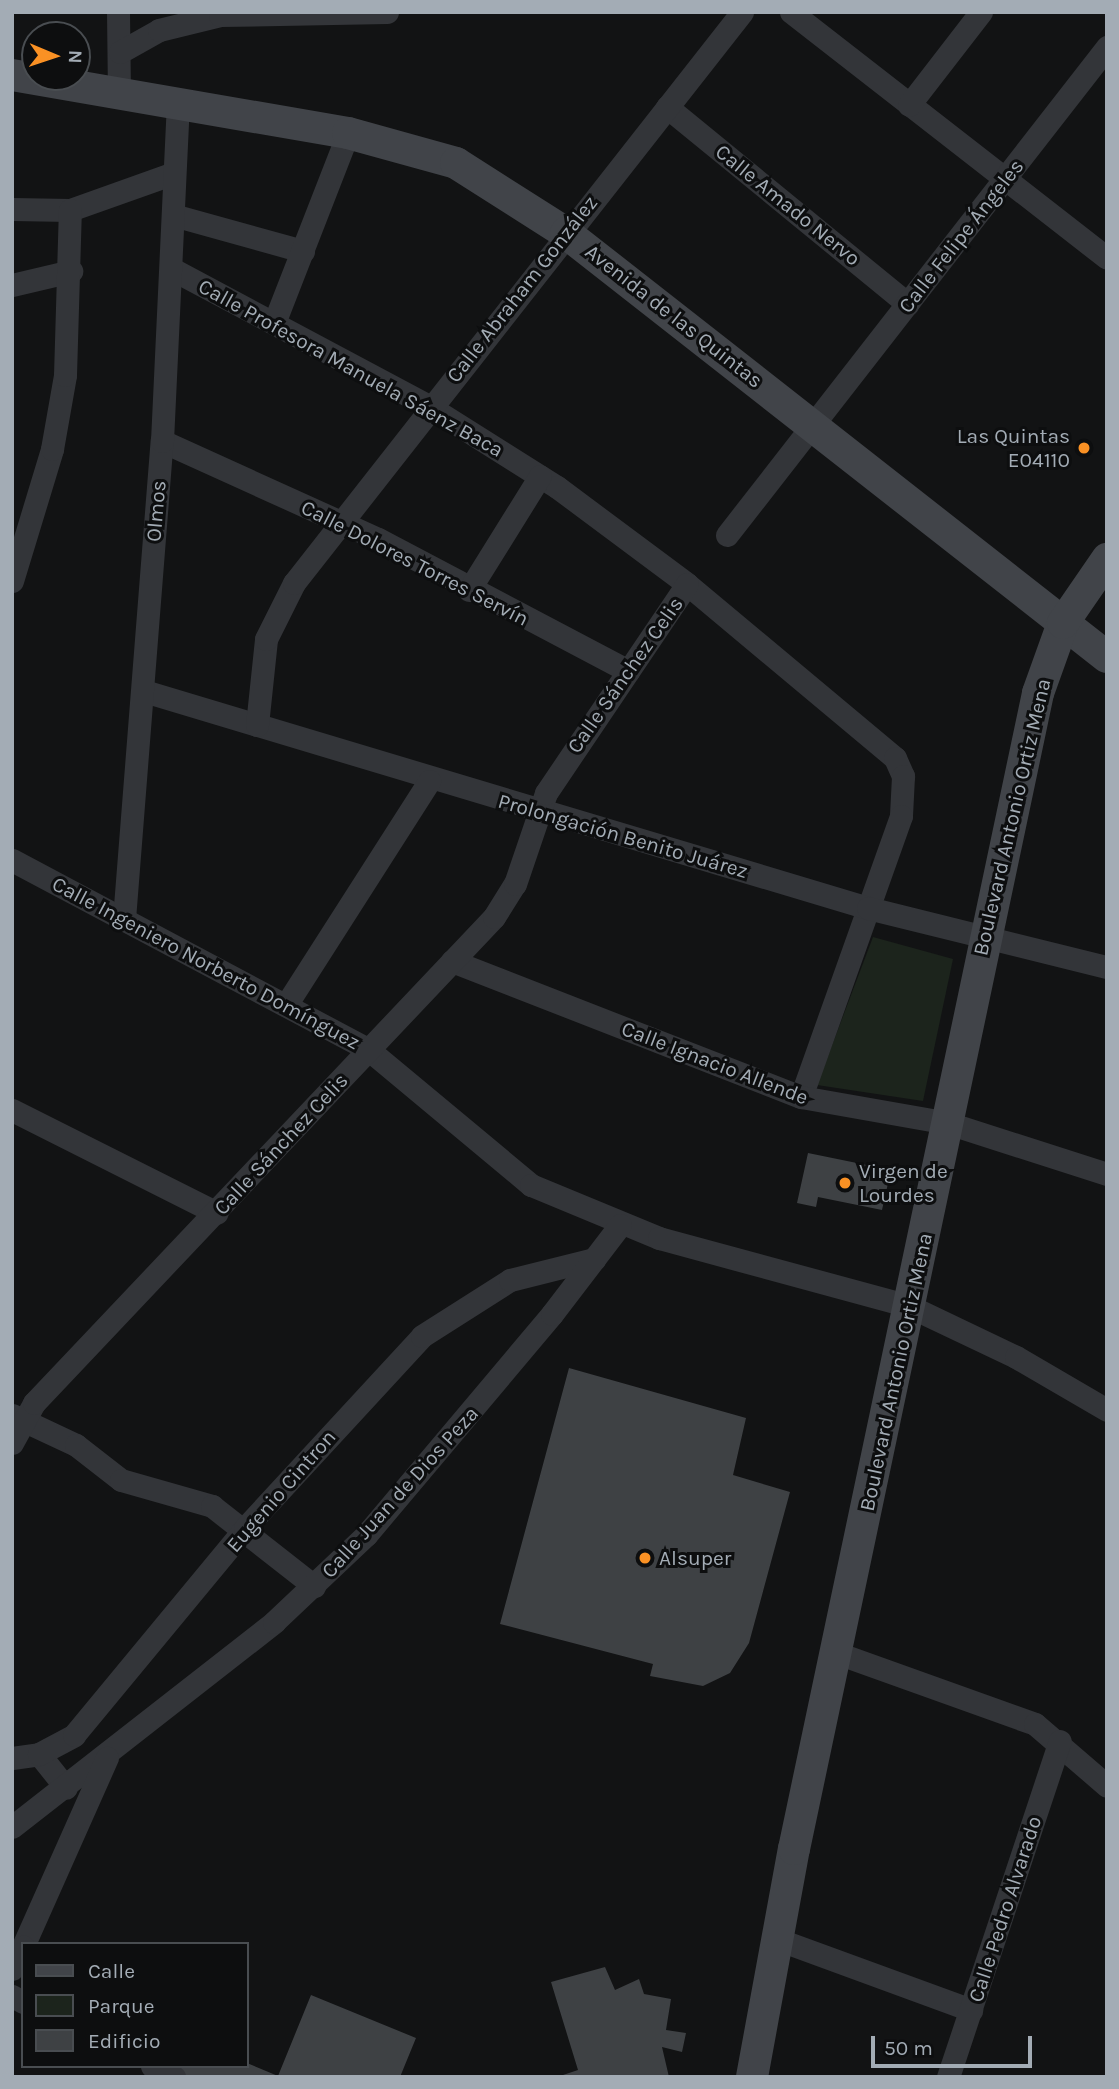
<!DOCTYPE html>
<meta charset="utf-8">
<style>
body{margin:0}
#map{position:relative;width:1119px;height:2089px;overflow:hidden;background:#121314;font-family:Karla,sans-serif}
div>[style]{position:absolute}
.green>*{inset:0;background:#1c241c}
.building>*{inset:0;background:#3e4144}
.street>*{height:23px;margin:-11.5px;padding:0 11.5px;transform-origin:11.5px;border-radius:11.5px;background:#333539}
.secondary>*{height:32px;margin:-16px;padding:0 16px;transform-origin:16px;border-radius:16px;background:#414449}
.dots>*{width:19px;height:19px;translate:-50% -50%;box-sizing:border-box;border:4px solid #0d0e0f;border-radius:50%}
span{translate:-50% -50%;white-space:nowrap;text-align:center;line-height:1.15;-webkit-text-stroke:6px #0d0e0f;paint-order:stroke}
.street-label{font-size:21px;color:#a3acb5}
.poi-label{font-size:21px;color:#a3acb5}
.right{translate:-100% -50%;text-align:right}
.left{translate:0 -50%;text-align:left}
.frame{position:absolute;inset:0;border:14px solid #a3acb5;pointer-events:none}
.legend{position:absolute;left:21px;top:1942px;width:228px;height:126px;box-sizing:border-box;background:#0d0e0f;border:2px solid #494d51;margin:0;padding:9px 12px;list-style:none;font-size:21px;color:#a3acb5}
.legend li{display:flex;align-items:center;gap:14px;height:35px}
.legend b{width:35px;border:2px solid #494d51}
.north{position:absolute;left:21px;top:21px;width:70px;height:70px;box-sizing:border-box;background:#0d0e0f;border:2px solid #494d51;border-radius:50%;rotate:92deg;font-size:19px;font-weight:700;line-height:28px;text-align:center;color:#a3acb5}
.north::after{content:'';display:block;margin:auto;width:24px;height:32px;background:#fa9124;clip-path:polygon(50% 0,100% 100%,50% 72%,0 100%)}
.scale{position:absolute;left:871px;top:2036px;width:161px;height:32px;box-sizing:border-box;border:4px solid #a3acb5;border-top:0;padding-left:9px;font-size:21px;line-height:24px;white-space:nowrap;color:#a3acb5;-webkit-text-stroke:5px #0d0e0f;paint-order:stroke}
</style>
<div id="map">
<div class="green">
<div style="clip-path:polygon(873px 937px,953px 959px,923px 1101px,817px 1085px)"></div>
</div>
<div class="building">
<div style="clip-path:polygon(808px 1153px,891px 1170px,882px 1210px,818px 1197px,816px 1207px,797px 1203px)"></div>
<div style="clip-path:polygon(569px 1368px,746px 1418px,733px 1475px,790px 1492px,749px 1643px,730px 1673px,703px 1686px,650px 1676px,653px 1664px,500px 1624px)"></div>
<div style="clip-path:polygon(605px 1967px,615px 1990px,639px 1979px,644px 1994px,671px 1999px,666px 2030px,686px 2033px,682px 2052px,662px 2047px,669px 2077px,557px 2077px,578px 2070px,551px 1982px)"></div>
<div style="clip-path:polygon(311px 1995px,416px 2038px,400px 2077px,183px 2077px,160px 2066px,247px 2063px,278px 2076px)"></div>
</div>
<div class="street">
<div style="left:118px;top:12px;width:80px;rotate:89.3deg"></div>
<div style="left:791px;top:12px;width:400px;rotate:37.9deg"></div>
<div style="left:120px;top:52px;width:45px;rotate:-29.4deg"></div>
<div style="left:159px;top:30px;width:63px;rotate:-13.8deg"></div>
<div style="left:220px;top:15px;width:167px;rotate:-1deg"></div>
<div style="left:909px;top:105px;width:118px;rotate:-52.3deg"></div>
<div style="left:667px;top:107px;width:311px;rotate:39.3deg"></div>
<div style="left:12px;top:209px;width:58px;rotate:1deg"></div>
<div style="left:70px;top:210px;width:110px;rotate:-19.6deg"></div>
<div style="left:173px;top:215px;width:135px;rotate:15.5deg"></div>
<div style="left:172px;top:269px;width:293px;rotate:28.1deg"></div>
<div style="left:430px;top:407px;width:150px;rotate:32.2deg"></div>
<div style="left:557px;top:487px;width:162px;rotate:36.7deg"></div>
<div style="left:687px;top:584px;width:271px;rotate:39.9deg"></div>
<div style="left:895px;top:758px;width:20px;rotate:66deg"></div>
<div style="left:903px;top:776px;width:40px;rotate:92.9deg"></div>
<div style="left:901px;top:816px;width:298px;rotate:109.6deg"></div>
<div style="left:12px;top:285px;width:61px;rotate:-13.3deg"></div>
<div style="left:274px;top:323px;width:204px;rotate:-68.7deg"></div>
<div style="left:162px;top:441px;width:237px;rotate:24.4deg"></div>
<div style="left:378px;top:539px;width:283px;rotate:27.8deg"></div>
<div style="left:727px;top:535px;width:619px;rotate:-52.09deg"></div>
<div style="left:12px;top:581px;width:138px;rotate:-73.1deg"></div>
<div style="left:52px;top:449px;width:75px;rotate:-80deg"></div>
<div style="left:65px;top:375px;width:165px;rotate:-88.3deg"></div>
<div style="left:469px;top:590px;width:134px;rotate:-58.1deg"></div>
<div style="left:144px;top:691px;width:756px;rotate:16.68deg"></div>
<div style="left:868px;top:908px;width:246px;rotate:13.9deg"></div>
<div style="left:257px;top:725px;width:86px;rotate:-84deg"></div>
<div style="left:266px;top:639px;width:63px;rotate:-63.4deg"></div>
<div style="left:294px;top:583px;width:726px;rotate:-51.88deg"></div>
<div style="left:12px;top:860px;width:404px;rotate:28deg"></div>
<div style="left:369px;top:1050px;width:211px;rotate:39.8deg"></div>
<div style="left:531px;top:1185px;width:139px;rotate:22.5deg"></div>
<div style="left:659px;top:1238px;width:259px;rotate:15.2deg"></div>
<div style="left:909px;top:1306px;width:119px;rotate:25.5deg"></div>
<div style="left:1016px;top:1357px;width:105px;rotate:30.2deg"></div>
<div style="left:124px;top:919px;width:480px;rotate:-85.5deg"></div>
<div style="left:162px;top:441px;width:338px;rotate:-87.3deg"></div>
<div style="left:452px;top:961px;width:375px;rotate:21.3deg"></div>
<div style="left:801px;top:1097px;width:149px;rotate:10deg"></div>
<div style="left:948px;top:1123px;width:167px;rotate:17.8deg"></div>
<div style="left:286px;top:1005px;width:266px;rotate:-57.4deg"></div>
<div style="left:12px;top:1110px;width:229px;rotate:26.7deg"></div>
<div style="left:12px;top:1415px;width:71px;rotate:25.1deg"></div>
<div style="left:76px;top:1445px;width:57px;rotate:37.9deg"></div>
<div style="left:121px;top:1480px;width:95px;rotate:15.9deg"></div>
<div style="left:212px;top:1506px;width:130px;rotate:38.1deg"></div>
<div style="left:12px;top:1443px;width:46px;rotate:-61.2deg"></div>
<div style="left:34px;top:1403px;width:669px;rotate:-46.57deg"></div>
<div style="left:494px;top:917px;width:39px;rotate:-58deg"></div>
<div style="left:515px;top:884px;width:96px;rotate:-71.2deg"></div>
<div style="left:546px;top:793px;width:252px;rotate:-56deg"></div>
<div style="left:837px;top:1653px;width:210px;rotate:19.7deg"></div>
<div style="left:1035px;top:1724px;width:95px;rotate:40.7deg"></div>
<div style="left:39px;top:1754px;width:43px;rotate:51.5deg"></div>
<div style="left:12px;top:1758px;width:27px;rotate:-8deg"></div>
<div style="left:39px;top:1754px;width:40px;rotate:-28deg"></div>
<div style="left:74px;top:1735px;width:268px;rotate:-50.4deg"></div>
<div style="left:245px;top:1528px;width:261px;rotate:-47.3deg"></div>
<div style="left:422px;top:1336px;width:104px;rotate:-32.5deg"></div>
<div style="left:510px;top:1280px;width:87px;rotate:-14deg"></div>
<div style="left:12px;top:1827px;width:333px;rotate:-38deg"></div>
<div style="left:274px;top:1622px;width:127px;rotate:-43.4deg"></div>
<div style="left:366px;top:1535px;width:289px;rotate:-49.9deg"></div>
<div style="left:552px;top:1314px;width:112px;rotate:-52.6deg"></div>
<div style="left:777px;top:1939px;width:207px;rotate:20.1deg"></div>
<div style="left:24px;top:1944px;width:204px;rotate:-66deg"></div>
<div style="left:12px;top:1969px;width:25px;rotate:-64deg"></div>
<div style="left:12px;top:1996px;width:13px;rotate:29deg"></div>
<div style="left:152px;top:2066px;width:25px;rotate:27deg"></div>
<div style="left:948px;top:2077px;width:354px;rotate:-71.6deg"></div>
</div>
<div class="secondary">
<div style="left:12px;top:75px;width:341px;rotate:9.8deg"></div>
<div style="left:348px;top:133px;width:112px;rotate:15.5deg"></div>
<div style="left:456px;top:163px;width:130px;rotate:32.5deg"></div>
<div style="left:566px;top:233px;width:687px;rotate:38.09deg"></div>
<div style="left:752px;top:2077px;width:232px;rotate:-79.6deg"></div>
<div style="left:794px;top:1849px;width:1181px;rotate:-78.08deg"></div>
<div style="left:1038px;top:693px;width:74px;rotate:-70.3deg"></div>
<div style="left:1063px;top:623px;width:78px;rotate:-55.5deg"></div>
</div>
<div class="dots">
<div style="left:1084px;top:448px;background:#fa9124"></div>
<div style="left:845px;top:1183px;background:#fa9124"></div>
<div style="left:645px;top:1558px;background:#fa9124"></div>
</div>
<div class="street-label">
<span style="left:788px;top:205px;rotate:39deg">Calle Amado Nervo</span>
<span style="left:961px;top:236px;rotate:-52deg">Calle Felipe Ángeles</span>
<span style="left:522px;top:289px;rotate:-52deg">Calle Abraham González</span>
<span style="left:674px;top:316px;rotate:38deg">Avenida de las Quintas</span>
<span style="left:351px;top:368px;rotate:29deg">Calle Profesora Manuela Sáenz Baca</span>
<span style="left:156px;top:511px;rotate:-85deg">Olmos</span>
<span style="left:415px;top:563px;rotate:27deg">Calle Dolores Torres Servín</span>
<span style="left:625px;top:675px;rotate:-55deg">Calle Sánchez Celis</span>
<span style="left:1012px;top:817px;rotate:-77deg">Boulevard Antonio Ortiz Mena</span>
<span style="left:623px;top:836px;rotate:16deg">Prolongación Benito Juárez</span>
<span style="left:206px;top:963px;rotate:28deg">Calle Ingeniero Norberto Domínguez</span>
<span style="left:715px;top:1063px;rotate:21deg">Calle Ignacio Allende</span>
<span style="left:281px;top:1144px;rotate:-47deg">Calle Sánchez Celis</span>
<span style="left:896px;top:1372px;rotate:-78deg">Boulevard Antonio Ortiz Mena</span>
<span style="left:281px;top:1491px;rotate:-49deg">Eugenio Cintron</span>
<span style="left:400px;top:1492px;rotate:-48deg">Calle Juan de Dios Peza</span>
<span style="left:1005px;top:1909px;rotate:-72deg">Calle Pedro Alvarado</span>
</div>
<div class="poi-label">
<span class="right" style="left:1070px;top:448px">Las Quintas<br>E04110</span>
<span class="left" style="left:859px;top:1183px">Virgen de<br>Lourdes</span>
<span class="left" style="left:659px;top:1558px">Alsuper</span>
</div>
<div class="frame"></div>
<ul class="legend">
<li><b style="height:9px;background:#414449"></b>Calle</li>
<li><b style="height:19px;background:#1c241c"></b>Parque</li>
<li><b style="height:19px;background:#3e4144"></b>Edificio</li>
</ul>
<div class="north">N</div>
<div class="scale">50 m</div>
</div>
